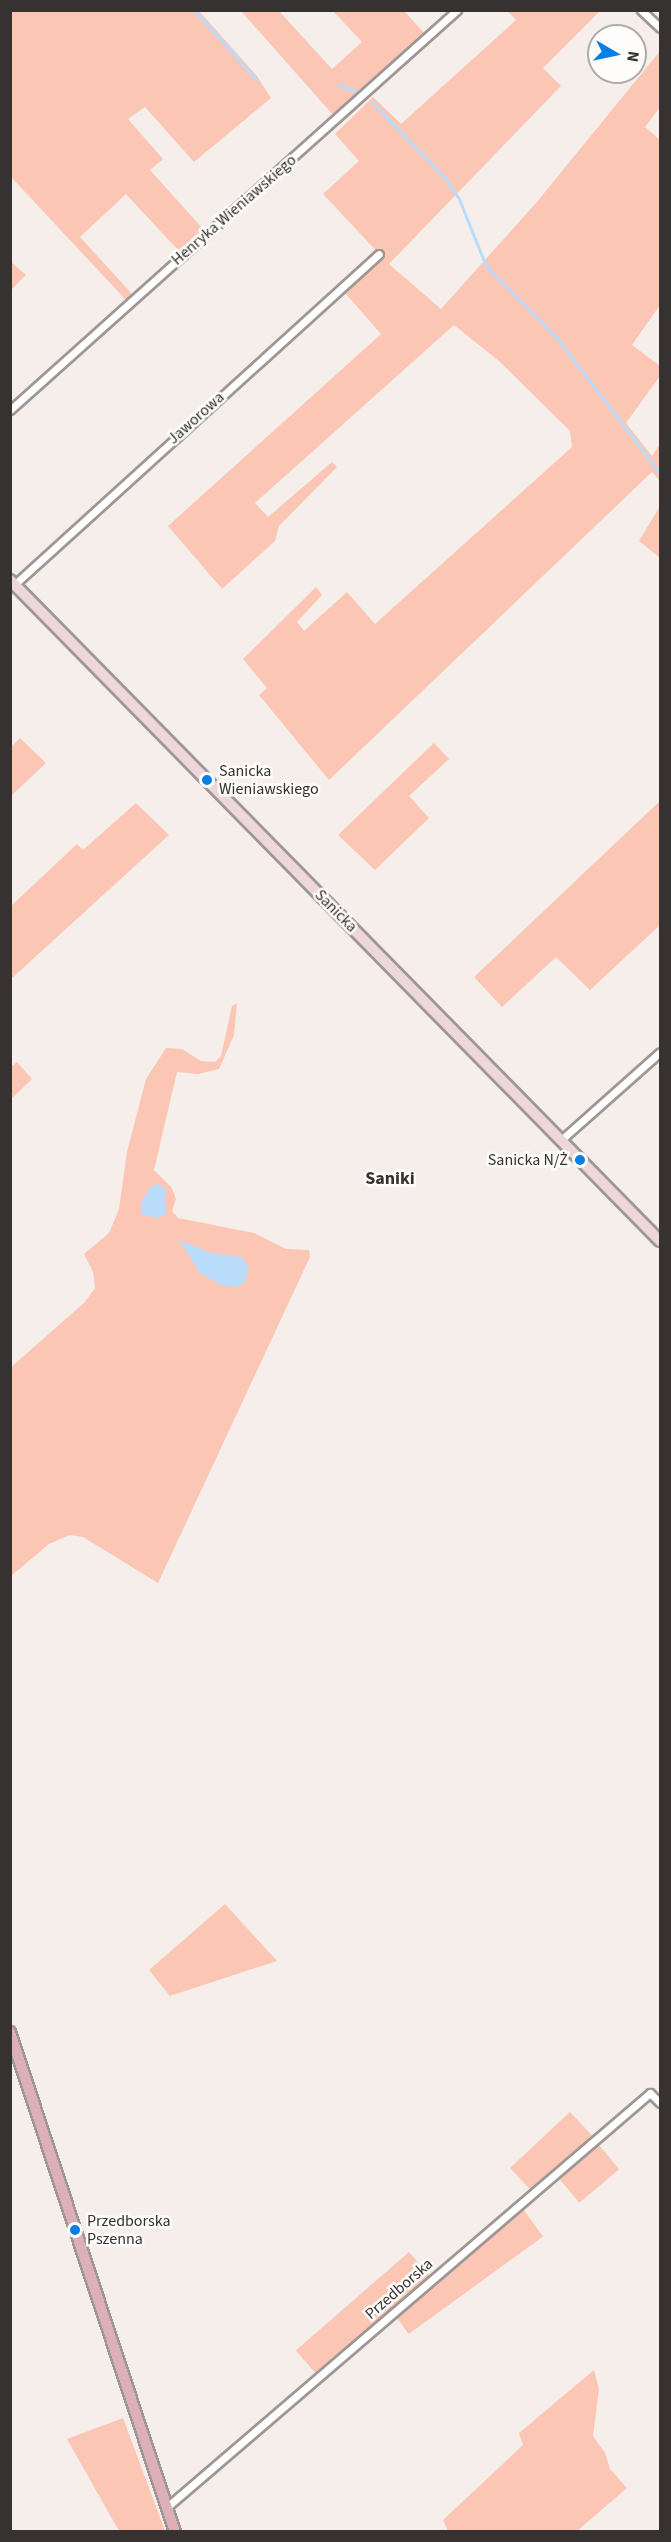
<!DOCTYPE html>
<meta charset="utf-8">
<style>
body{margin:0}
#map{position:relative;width:671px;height:2542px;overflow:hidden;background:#f5eeeb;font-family:"Source Sans 3",sans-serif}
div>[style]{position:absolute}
.green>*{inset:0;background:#fbc6b4;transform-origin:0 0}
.water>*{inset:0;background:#b8dcf9}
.stream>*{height:3px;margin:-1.5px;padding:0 1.5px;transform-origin:1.5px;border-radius:1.5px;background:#b8dcf9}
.roads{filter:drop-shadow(2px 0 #9e9795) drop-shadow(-2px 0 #9e9795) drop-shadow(0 2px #9e9795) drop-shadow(0 -2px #9e9795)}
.street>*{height:7px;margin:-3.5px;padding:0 3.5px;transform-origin:3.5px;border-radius:3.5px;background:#fff}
.secondary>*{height:10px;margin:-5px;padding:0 5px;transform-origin:5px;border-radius:5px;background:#eed7da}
.primary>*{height:10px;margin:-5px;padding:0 5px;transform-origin:5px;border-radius:5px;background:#ddafb6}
.dots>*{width:16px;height:16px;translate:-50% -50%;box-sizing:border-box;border:3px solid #fefdfc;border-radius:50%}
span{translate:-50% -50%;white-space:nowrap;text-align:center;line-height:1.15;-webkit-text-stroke:5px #fefdfc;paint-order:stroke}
.street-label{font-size:16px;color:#353231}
.poi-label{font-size:16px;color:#353231}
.left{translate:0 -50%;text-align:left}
.right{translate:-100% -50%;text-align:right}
.neighbourhood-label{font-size:18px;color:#353231;font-weight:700}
.frame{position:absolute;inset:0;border:12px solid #353231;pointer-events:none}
.north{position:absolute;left:587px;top:24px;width:60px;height:60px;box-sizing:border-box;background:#fefdfc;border:2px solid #aeacab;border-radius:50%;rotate:99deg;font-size:16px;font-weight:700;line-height:24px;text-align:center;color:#353231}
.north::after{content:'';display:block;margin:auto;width:21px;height:27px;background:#047fe5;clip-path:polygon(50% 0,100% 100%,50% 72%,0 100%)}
</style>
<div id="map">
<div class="green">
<div style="clip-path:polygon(564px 10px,600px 11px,543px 68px,561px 86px,389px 264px,441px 309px,536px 203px,660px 51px,660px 107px,645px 127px,660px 140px,660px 305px,632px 345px,660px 366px,660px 376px,626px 423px,652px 456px,660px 444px,660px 481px,652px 472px,329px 780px,259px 695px,267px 688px,243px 659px,316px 587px,322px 595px,297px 622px,304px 631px,347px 592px,375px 624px,572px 447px,570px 431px,499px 361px,454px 325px,255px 503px,268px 517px,332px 462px,337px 467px,279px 526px,275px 541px,222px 589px,168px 526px,381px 334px,345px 293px,384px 259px,323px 194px,359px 161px,335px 134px,373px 97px,401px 124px,516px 20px,507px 11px)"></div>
<div style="clip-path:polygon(10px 11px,199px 11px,257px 76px,271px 98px,194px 162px,145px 107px,128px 119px,163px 159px,150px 170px,204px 230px,178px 250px,126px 194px,80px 237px,132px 294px,126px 300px,11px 177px)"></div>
<div style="clip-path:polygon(241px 11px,279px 11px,332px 69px,362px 42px,333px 11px,404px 11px,426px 35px,334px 116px)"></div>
<div style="clip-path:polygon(10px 261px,26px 275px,11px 290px,10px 290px)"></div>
<div style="clip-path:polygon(660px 506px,660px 558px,639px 541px)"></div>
<div style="clip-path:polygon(20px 738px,46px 763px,11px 796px,11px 747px)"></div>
<div style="clip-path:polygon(434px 743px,449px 759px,409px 796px,429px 818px,375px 870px,338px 835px)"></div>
<div style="clip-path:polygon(660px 801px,660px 925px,590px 990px,556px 957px,502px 1007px,474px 977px)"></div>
<div style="clip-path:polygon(136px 803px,169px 835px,11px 979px,11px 906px,77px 844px,83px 850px)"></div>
<div style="clip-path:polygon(237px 1003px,234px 1035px,219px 1069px,198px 1074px,177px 1072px,154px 1170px,172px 1188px,176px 1199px,172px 1211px,178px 1218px,254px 1233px,286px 1249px,309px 1250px,310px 1257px,158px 1583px,83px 1537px,70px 1535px,49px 1544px,11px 1576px,10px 1368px,85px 1302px,95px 1288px,93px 1272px,84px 1254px,109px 1233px,119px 1209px,127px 1152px,146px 1079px,166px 1048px,182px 1049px,201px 1061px,215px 1062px,221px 1056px,232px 1006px)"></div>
<div style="clip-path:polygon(17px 1062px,32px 1079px,11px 1099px,11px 1067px)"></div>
<div style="clip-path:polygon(225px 1904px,277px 1961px,170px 1996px,149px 1970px)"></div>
<div style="left:570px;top:2112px;width:34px;height:82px;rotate:47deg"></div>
<div style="left:598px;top:2144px;width:33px;height:52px;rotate:50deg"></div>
<div style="left:523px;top:2209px;width:34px;height:166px;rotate:54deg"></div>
<div style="left:409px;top:2252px;width:32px;height:150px;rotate:49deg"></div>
<div style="clip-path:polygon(594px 2370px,599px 2389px,593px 2436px,605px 2453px,610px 2469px,627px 2488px,577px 2531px,448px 2531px,443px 2520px,523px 2445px,519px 2433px)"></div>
<div style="clip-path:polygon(123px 2418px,165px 2531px,119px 2531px,67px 2439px)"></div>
</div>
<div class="water">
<div style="clip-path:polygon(158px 1184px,166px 1189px,166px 1215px,157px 1218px,141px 1214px,141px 1203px,151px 1186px)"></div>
<div style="clip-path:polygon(179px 1240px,211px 1253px,242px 1257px,249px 1268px,245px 1282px,237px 1287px,221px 1285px,200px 1273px)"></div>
</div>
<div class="stream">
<div style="left:194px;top:10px;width:93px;rotate:48.1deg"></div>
<div style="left:339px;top:85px;width:23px;rotate:20deg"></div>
<div style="left:372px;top:102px;width:105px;rotate:46.2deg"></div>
<div style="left:445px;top:178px;width:25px;rotate:56deg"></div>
<div style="left:459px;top:199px;width:72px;rotate:68.1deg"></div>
<div style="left:486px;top:266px;width:100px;rotate:45.4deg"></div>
<div style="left:556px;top:337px;width:171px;rotate:52.6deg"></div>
</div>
<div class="roads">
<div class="street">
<div style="left:641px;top:10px;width:26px;rotate:43deg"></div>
<div style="left:10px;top:410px;width:600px;rotate:-41.82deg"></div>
<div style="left:15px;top:584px;width:491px;rotate:-42.2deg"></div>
<div style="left:561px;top:1140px;width:132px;rotate:-41.6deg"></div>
<div style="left:167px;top:2507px;width:636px;rotate:-40.6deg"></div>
<div style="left:650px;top:2093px;width:14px;rotate:45deg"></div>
</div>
<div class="secondary">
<div style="left:10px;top:580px;width:927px;rotate:45.48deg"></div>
</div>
<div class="primary">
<div style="left:10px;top:2032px;width:527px;rotate:71.74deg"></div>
</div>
</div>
<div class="dots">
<div style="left:207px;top:780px;background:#047fe5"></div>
<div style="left:580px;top:1160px;background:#047fe5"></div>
<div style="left:75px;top:2230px;background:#047fe5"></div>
</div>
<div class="street-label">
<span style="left:234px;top:210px;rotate:-41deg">Henryka Wieniawskiego</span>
<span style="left:196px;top:418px;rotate:-42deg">Jaworowa</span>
<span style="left:336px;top:911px;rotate:45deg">Sanicka</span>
<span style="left:399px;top:2289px;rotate:-41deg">Przedborska</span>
</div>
<div class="poi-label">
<span class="left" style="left:219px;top:780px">Sanicka<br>Wieniawskiego</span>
<span class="right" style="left:568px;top:1160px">Sanicka N/Ż</span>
<span class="left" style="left:87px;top:2230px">Przedborska<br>Pszenna</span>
</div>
<div class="neighbourhood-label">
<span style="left:390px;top:1179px">Saniki</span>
</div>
<div class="frame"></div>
<div class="north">N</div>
</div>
